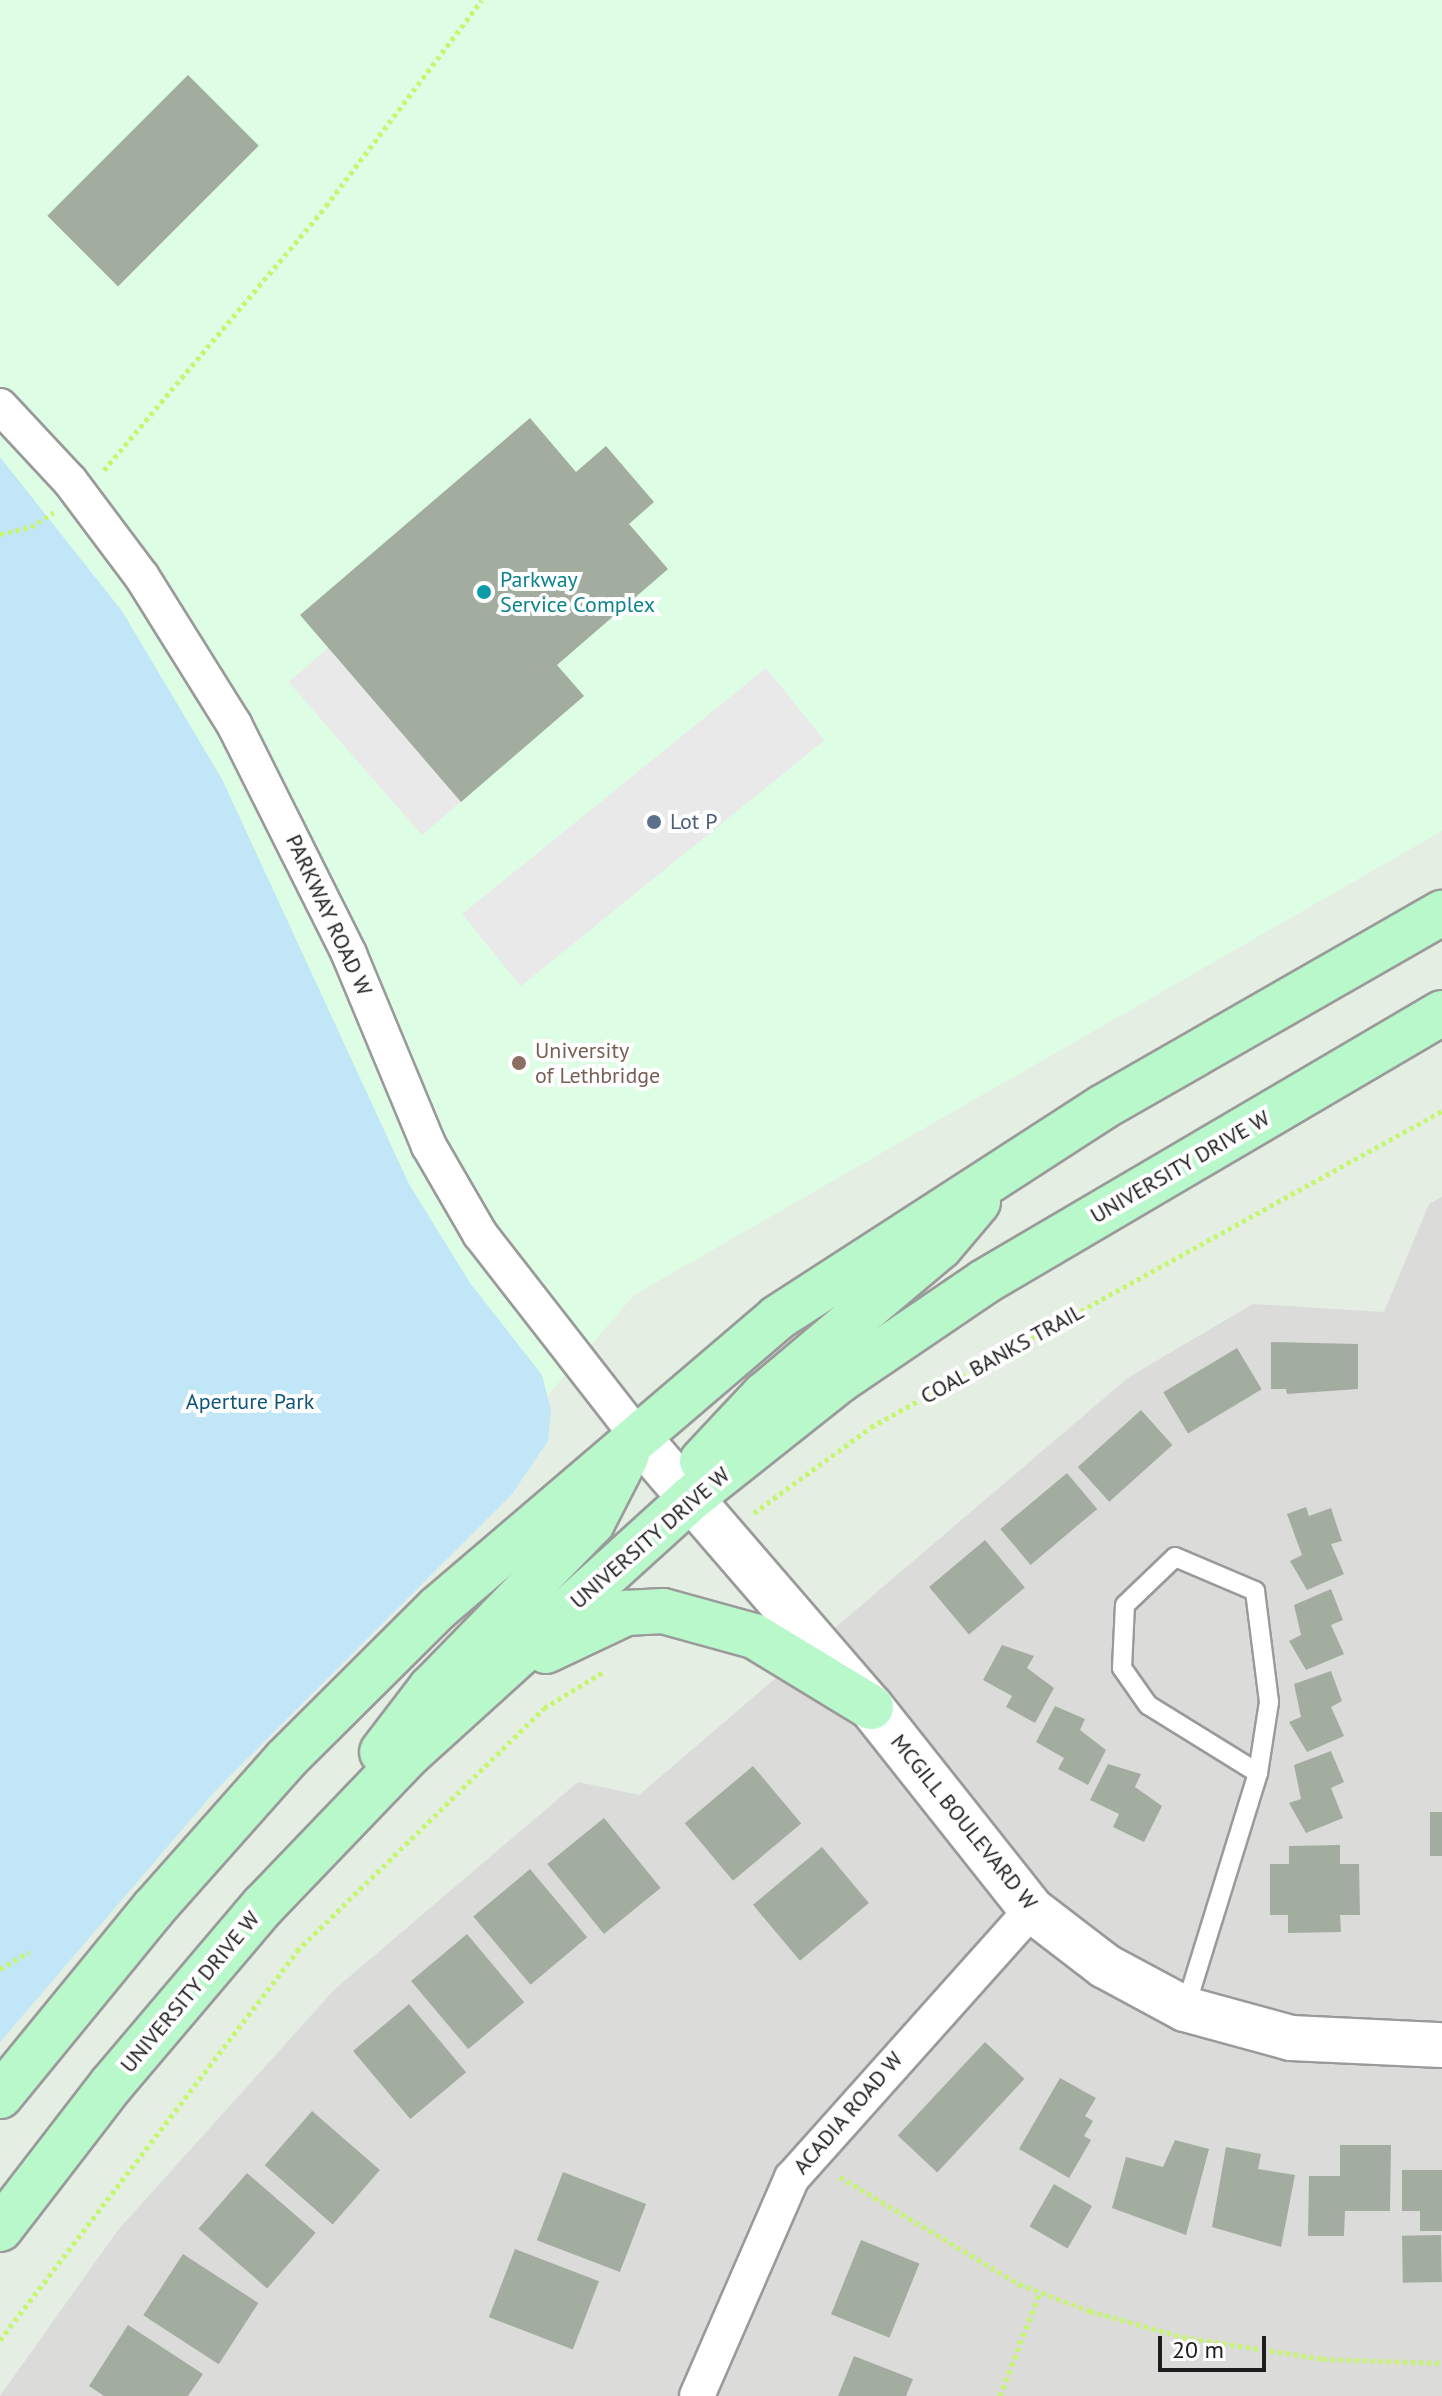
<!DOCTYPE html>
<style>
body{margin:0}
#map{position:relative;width:1442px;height:2396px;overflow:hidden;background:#e4eee3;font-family:"PT Sans",sans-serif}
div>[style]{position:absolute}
.residential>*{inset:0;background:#dbdbda}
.education>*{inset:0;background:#ddfee5}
.park>*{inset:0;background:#c1e6f8}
.parking>*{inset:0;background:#e9e9e9;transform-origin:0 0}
.building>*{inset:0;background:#a3ad9f;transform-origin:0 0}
.path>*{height:5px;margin-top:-2.5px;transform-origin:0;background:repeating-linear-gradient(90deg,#c6f66d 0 4px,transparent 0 8px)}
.roads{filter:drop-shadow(2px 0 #9a9a9a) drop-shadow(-2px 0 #9a9a9a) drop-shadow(0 2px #9a9a9a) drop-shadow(0 -2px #9a9a9a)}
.service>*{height:18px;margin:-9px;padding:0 9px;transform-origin:9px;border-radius:9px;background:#fff}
.minor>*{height:34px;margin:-17px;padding:0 17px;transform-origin:17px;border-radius:17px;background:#fff}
.tertiary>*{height:44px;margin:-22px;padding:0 22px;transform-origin:22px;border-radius:22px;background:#fff}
.secondary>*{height:44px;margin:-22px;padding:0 22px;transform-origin:22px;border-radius:22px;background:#b8f8cb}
.dots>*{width:22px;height:22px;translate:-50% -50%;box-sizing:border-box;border:4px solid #fff;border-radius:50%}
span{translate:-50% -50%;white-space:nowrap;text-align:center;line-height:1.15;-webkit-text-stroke:8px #fff;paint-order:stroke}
.culture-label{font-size:22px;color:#0d838f}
.left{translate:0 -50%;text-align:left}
.service-label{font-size:22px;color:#4e5e75}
.street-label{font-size:22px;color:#1d1d1d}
.education-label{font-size:22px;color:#785e54}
.park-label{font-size:22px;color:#0e5578}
.scale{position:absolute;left:1158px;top:2336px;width:108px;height:36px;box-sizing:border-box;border:4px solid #1d1d1d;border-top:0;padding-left:10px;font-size:24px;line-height:28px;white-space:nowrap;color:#1d1d1d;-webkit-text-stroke:6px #fff;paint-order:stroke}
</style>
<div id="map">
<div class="residential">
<div style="clip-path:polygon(1442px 1197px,1442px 2396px,0 2396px,118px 2230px,335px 1989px,578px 1782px,639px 1795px,1129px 1377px,1253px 1304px,1384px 1312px,1429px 1204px)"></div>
</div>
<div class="education">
<div style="clip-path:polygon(0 0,1442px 0,1442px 831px,634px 1295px,0 2032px)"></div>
</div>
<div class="park">
<div style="clip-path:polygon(0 457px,122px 611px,222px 779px,409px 1184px,470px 1283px,542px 1375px,551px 1410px,548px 1441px,512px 1494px,216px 1790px,0 2042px)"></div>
</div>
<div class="parking">
<div style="left:328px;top:648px;width:203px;height:52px;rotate:49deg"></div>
<div style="left:766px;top:668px;width:93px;height:391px;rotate:51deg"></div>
</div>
<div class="building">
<div style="left:188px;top:75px;width:100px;height:199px;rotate:45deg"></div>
<div style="clip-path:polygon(530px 418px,576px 472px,606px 446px,654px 502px,629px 524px,668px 569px,557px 665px,584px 696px,461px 802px,300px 615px)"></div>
<div style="clip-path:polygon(1271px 1342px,1358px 1344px,1358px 1389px,1287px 1394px,1286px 1389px,1271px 1389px)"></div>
<div style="left:1237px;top:1348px;width:48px;height:86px;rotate:59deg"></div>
<div style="left:1141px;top:1410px;width:47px;height:85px;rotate:48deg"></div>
<div style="left:1067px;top:1473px;width:47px;height:87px;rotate:50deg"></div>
<div style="clip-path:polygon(1306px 1507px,1309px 1516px,1331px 1508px,1342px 1541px,1331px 1544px,1344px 1574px,1307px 1590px,1290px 1561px,1302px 1555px,1287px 1514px)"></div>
<div style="left:985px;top:1540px;width:62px;height:73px;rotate:50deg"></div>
<div style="clip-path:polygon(1331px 1589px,1343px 1620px,1331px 1625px,1344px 1654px,1306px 1670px,1289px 1641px,1301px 1635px,1294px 1605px)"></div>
<div style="clip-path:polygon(1002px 1645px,1034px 1656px,1027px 1668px,1054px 1688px,1035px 1723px,1006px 1707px,1012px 1696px,983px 1680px)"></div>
<div style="clip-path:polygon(1331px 1671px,1342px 1701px,1331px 1707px,1344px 1736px,1307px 1752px,1289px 1722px,1301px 1717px,1294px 1684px)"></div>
<div style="clip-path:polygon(1055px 1706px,1085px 1719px,1080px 1730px,1106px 1750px,1088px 1785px,1058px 1769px,1064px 1758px,1036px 1742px)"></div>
<div style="clip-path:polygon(1331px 1751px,1344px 1782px,1331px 1788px,1343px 1818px,1306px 1833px,1289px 1803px,1301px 1799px,1294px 1765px)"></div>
<div style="clip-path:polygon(1108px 1764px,1141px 1774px,1135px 1787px,1162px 1806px,1144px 1842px,1113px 1827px,1119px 1814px,1090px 1800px)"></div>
<div style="left:753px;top:1766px;width:75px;height:89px;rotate:50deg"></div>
<div style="left:1430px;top:1812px;width:12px;height:44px"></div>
<div style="left:604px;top:1818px;width:90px;height:73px;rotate:51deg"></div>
<div style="clip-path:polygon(1340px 1845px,1340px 1864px,1359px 1864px,1360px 1915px,1340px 1915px,1341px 1932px,1288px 1933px,1288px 1915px,1270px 1915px,1270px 1864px,1289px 1864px,1289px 1846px)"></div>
<div style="left:822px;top:1847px;width:73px;height:90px;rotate:50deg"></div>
<div style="left:530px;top:1869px;width:89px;height:74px;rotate:50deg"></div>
<div style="left:467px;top:1934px;width:89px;height:73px;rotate:50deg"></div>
<div style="left:409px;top:2004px;width:89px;height:73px;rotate:50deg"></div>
<div style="left:985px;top:2042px;width:54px;height:128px;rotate:43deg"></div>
<div style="clip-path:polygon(1060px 2078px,1096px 2098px,1085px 2116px,1093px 2121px,1084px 2136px,1091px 2140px,1069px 2178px,1019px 2149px)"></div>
<div style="left:312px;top:2111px;width:90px;height:72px;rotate:41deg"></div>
<div style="clip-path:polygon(1175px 2140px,1209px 2149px,1186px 2235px,1112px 2208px,1126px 2157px,1163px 2167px)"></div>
<div style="clip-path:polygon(1340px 2145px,1391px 2145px,1390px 2211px,1345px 2211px,1344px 2236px,1308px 2236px,1309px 2176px,1340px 2176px)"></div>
<div style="clip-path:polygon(1226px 2147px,1261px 2154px,1258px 2169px,1295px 2175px,1281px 2247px,1212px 2227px)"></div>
<div style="clip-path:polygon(1402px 2170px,1442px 2170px,1442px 2231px,1420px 2231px,1420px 2211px,1402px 2211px)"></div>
<div style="left:563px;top:2172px;width:89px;height:73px;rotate:21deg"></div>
<div style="left:247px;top:2173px;width:91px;height:74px;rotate:41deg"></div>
<div style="left:1054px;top:2184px;width:44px;height:49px;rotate:30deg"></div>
<div style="left:1441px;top:2235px;width:47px;height:39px;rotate:89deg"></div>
<div style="left:861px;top:2240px;width:63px;height:80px;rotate:22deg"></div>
<div style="left:515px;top:2249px;width:90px;height:73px;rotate:21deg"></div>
<div style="left:183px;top:2254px;width:90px;height:73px;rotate:33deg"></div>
<div style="clip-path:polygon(128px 2325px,203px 2374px,188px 2396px,104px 2396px,89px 2386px)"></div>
<div style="clip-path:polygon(854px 2356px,913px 2379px,906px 2396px,838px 2396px)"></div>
</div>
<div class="path">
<div style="left:104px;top:470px;width:345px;rotate:-49.9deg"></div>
<div style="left:326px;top:206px;width:258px;rotate:-52.9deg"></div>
<div style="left:0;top:534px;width:32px;rotate:-13deg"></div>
<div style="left:31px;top:527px;width:27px;rotate:-33deg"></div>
<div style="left:754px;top:1513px;width:145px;rotate:-36.3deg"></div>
<div style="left:871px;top:1427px;width:653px;rotate:-28.96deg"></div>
<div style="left:0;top:1969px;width:34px;rotate:-30deg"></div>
<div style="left:840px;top:2177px;width:209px;rotate:30.9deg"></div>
<div style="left:1019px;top:2284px;width:76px;rotate:20.8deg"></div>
<div style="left:1090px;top:2311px;width:97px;rotate:15.6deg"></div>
<div style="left:1183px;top:2337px;width:142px;rotate:8.9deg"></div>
<div style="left:1323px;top:2359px;width:119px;rotate:1.9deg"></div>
<div style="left:0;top:2340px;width:489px;rotate:-52.6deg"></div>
<div style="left:297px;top:1951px;width:346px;rotate:-44.5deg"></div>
<div style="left:544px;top:1708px;width:71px;rotate:-31.2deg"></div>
<div style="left:1000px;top:2396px;width:111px;rotate:-69deg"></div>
</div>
<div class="roads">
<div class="service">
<div style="left:1175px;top:1557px;width:87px;rotate:23deg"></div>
<div style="left:1255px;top:1591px;width:112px;rotate:82.8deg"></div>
<div style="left:1269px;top:1702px;width:72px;rotate:98.8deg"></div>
<div style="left:1258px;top:1773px;width:129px;rotate:-148.3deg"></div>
<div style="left:1148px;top:1705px;width:45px;rotate:-125.1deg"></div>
<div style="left:1122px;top:1668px;width:63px;rotate:-87.3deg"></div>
<div style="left:1125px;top:1605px;width:69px;rotate:-43.8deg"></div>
<div style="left:1185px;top:2009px;width:247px;rotate:-72.8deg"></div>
</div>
<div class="minor">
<div style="left:0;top:406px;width:103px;rotate:47deg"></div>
<div style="left:70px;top:481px;width:120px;rotate:53.1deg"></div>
<div style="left:142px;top:577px;width:173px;rotate:58deg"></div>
<div style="left:234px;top:724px;width:257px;rotate:63.4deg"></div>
<div style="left:349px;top:954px;width:208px;rotate:67.4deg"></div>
<div style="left:429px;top:1146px;width:102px;rotate:59.9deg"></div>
<div style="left:480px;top:1234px;width:256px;rotate:52.1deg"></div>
<div style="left:697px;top:2396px;width:238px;rotate:-66.5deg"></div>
<div style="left:792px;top:2178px;width:360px;rotate:-48.2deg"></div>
</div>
<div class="tertiary">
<div style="left:637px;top:1436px;width:358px;rotate:49.2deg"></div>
<div style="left:871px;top:1707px;width:259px;rotate:51.6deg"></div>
<div style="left:1032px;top:1910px;width:92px;rotate:37.5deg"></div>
<div style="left:1105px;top:1966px;width:91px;rotate:28.3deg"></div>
<div style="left:1185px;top:2009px;width:110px;rotate:15.3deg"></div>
<div style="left:1291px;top:2038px;width:151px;rotate:2.7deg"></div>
</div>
<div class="secondary">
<div style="left:702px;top:1461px;width:91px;rotate:-46.8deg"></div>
<div style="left:764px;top:1395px;width:230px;rotate:-40.1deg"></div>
<div style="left:940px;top:1247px;width:59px;rotate:-49.8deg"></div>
<div style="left:546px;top:1651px;width:89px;rotate:-25.4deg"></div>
<div style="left:626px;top:1613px;width:37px;rotate:-3deg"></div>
<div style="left:663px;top:1611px;width:94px;rotate:15.4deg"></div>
<div style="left:754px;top:1636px;width:137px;rotate:31.3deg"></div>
<div style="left:382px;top:1752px;width:81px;rotate:-52.6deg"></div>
<div style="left:431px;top:1688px;width:231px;rotate:-45.7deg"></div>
<div style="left:592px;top:1523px;width:76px;rotate:-62.8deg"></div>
<div style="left:0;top:2096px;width:242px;rotate:-50.7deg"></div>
<div style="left:153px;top:1909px;width:200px;rotate:-48.4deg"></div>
<div style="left:286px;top:1759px;width:214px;rotate:-44.8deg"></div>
<div style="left:438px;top:1608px;width:446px;rotate:-40.5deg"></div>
<div style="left:777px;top:1318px;width:388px;rotate:-32.9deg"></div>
<div style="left:1103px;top:1107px;width:391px;rotate:-29.8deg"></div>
<div style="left:0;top:2229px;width:182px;rotate:-52.4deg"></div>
<div style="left:111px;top:2085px;width:235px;rotate:-49.7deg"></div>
<div style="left:263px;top:1906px;width:211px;rotate:-46.2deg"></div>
<div style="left:409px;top:1754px;width:379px;rotate:-42.2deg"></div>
<div style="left:690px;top:1499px;width:191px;rotate:-38.4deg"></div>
<div style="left:840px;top:1380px;width:174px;rotate:-34.2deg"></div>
<div style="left:984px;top:1282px;width:531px;rotate:-30.43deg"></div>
</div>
</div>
<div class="dots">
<div style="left:484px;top:592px;background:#0f9aa8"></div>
<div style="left:654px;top:822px;background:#5c6f8a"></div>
<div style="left:519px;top:1063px;background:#8d6e63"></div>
</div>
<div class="culture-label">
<span class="left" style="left:500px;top:592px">Parkway<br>Service Complex</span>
</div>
<div class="service-label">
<span class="left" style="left:670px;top:822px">Lot P</span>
</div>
<div class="street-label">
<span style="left:329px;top:915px;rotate:65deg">PARKWAY ROAD W</span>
<span style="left:1180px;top:1167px;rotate:-30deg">UNIVERSITY DRIVE W</span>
<span style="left:1002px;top:1354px;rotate:-29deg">COAL BANKS TRAIL</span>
<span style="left:650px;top:1538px;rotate:-41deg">UNIVERSITY DRIVE W</span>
<span style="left:964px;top:1822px;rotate:51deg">MCGILL BOULEVARD W</span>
<span style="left:190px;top:1992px;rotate:-50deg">UNIVERSITY DRIVE W</span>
<span style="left:848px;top:2113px;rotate:-49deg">ACADIA ROAD W</span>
</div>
<div class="education-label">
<span class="left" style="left:535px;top:1063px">University<br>of Lethbridge</span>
</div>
<div class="park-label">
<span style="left:250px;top:1402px">Aperture Park</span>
</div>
<div class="scale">20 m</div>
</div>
